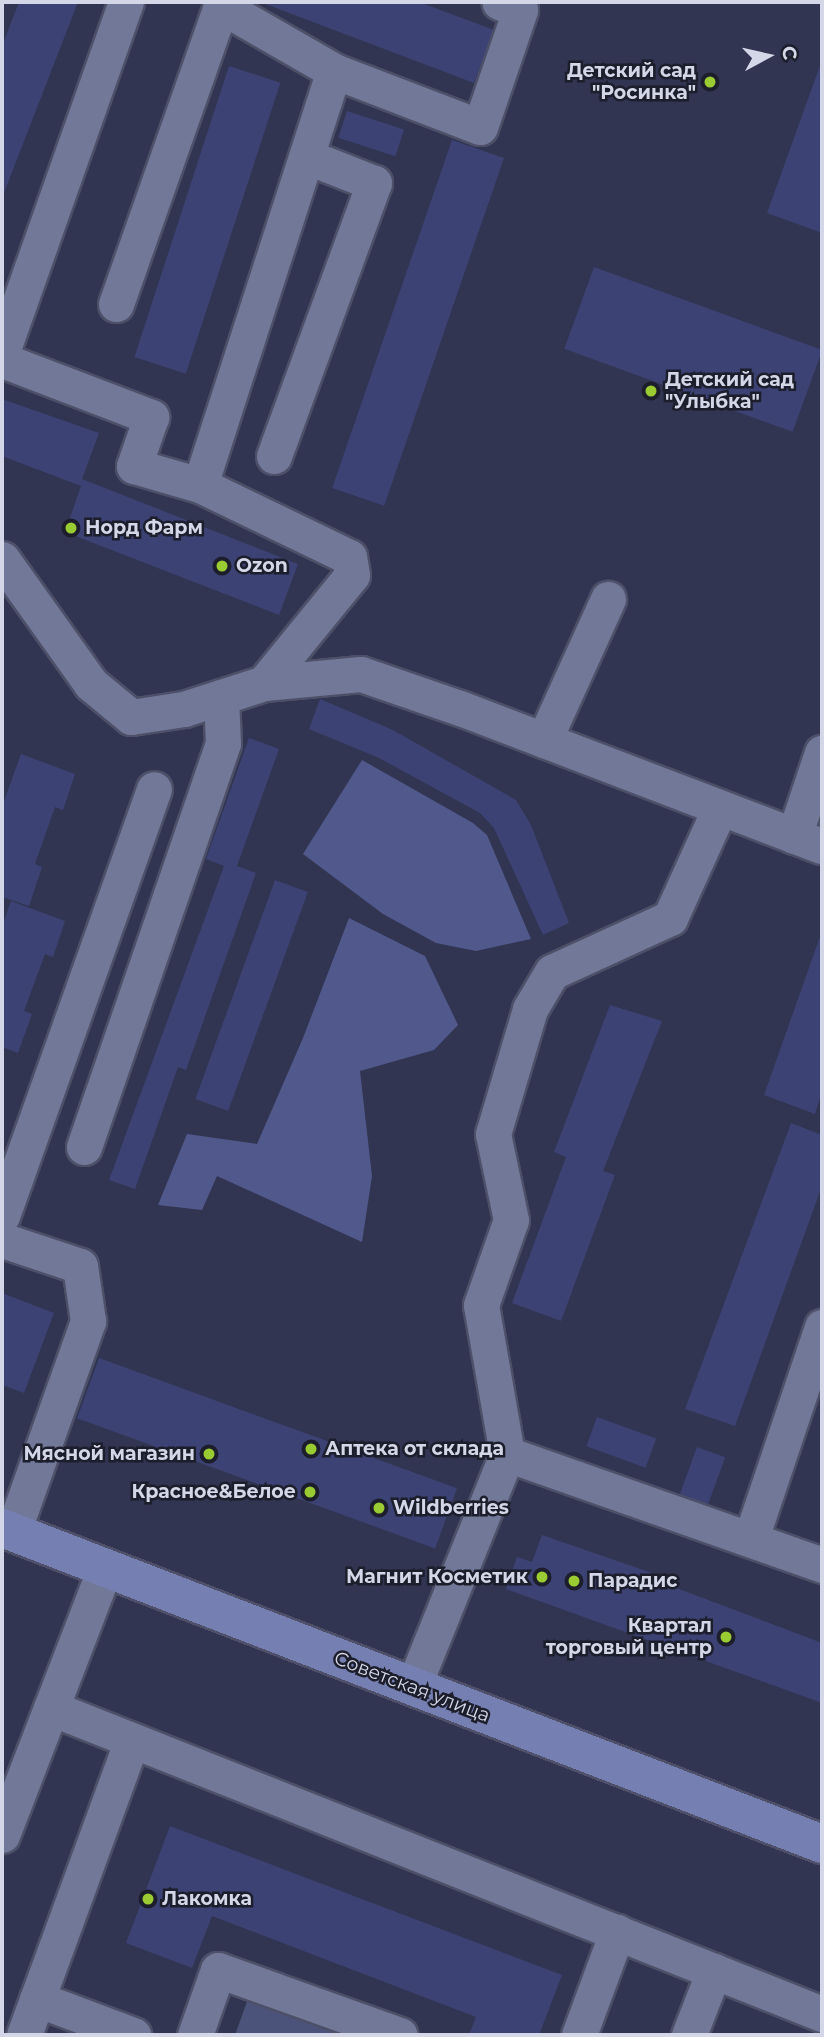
<!DOCTYPE html>
<meta charset="utf-8">
<style>
body{margin:0}
#map{position:relative;width:824px;height:2037px;overflow:hidden;background:#313551;font-family:Montserrat,sans-serif}
div>[style]{position:absolute}
.green>*{inset:0;background:#4c537a}
.forest>*{inset:0;background:#51598c}
.building>*{inset:0;background:#3c4274;transform-origin:0 0}
.roads{filter:drop-shadow(2px 0 #4d5068) drop-shadow(-2px 0 #4d5068) drop-shadow(0 2px #4d5068) drop-shadow(0 -2px #4d5068)}
.minor>*{height:35px;margin:-17.5px;padding:0 17.5px;transform-origin:17.5px;border-radius:17.5px;background:#727998}
.major>*{height:38px;margin:-19px;padding:0 19px;transform-origin:19px;border-radius:19px;background:#767fb1}
.dots>*{width:19px;height:19px;translate:-50% -50%;box-sizing:border-box;border:4px solid #1c1e2b;border-radius:50%}
span{translate:-50% -50%;white-space:nowrap;text-align:center;line-height:1.15;-webkit-text-stroke:5px #1c1e2b;paint-order:stroke}
.poi-label{font-size:19px;color:#d3d7e8;font-weight:700}
.right{translate:-100% -50%;text-align:right}
.left{translate:0 -50%;text-align:left}
.street-label{font-size:19px;color:#d3d7e8}
.frame{position:absolute;inset:0;border:4px solid #d3d7e8;pointer-events:none}
.north{position:absolute;left:733px;top:21px;width:70px;height:70px;-webkit-text-stroke:5px #1c1e2b;paint-order:stroke;rotate:82deg;font-size:19px;font-weight:700;line-height:28px;text-align:center;color:#d3d7e8}
.north::after{content:'';display:block;margin:auto;width:24px;height:32px;background:#d3d7e8;clip-path:polygon(50% 0,100% 100%,50% 72%,0 100%)}
</style>
<div id="map">
<div class="green">
<div style="clip-path:polygon(249px 1996px,357px 2035px,235px 2035px)"></div>
</div>
<div class="forest">
<div style="clip-path:polygon(362px 760px,473px 823px,487px 835px,531px 939px,476px 951px,436px 943px,383px 914px,303px 854px)"></div>
<div style="clip-path:polygon(349px 918px,425px 956px,458px 1025px,434px 1050px,360px 1071px,372px 1176px,362px 1242px,217px 1176px,202px 1210px,158px 1205px,187px 1134px,257px 1144px,303px 1038px)"></div>
</div>
<div class="building">
<div style="clip-path:polygon(19px 2px,78px 2px,2px 198px,2px 46px)"></div>
<div style="clip-path:polygon(260px 2px,419px 2px,494px 30px,474px 83px)"></div>
<div style="clip-path:polygon(822px 60px,822px 233px,767px 213px)"></div>
<div style="left:229px;top:66px;width:54px;height:306px;rotate:18deg"></div>
<div style="left:347px;top:111px;width:60px;height:28px;rotate:18deg"></div>
<div style="left:452px;top:140px;width:55px;height:368px;rotate:19deg"></div>
<div style="left:594px;top:267px;width:243px;height:87px;rotate:20deg"></div>
<div style="clip-path:polygon(2px 399px,99px 433px,82px 479px,298px 564px,279px 615px,65px 532px,81px 486px,2px 456px)"></div>
<div style="clip-path:polygon(320px 699px,393px 730px,516px 800px,531px 825px,569px 923px,543px 935px,494px 828px,480px 813px,379px 758px,309px 729px)"></div>
<div style="clip-path:polygon(249px 738px,279px 749px,237px 866px,256px 873px,186px 1070px,178px 1067px,135px 1189px,109px 1180px,224px 866px,206px 859px)"></div>
<div style="clip-path:polygon(21px 754px,75px 774px,63px 810px,55px 807px,35px 864px,42px 867px,29px 906px,2px 897px,2px 800px,4px 801px)"></div>
<div style="left:275px;top:880px;width:35px;height:233px;rotate:20deg"></div>
<div style="clip-path:polygon(11px 901px,65px 921px,53px 957px,45px 954px,24px 1011px,32px 1014px,18px 1053px,2px 1047px,2px 926px)"></div>
<div style="clip-path:polygon(822px 931px,822px 1092px,815px 1114px,764px 1095px)"></div>
<div style="clip-path:polygon(610px 1005px,662px 1021px,603px 1171px,615px 1175px,561px 1321px,512px 1303px,566px 1157px,554px 1152px)"></div>
<div style="clip-path:polygon(791px 1123px,822px 1135px,822px 1186px,735px 1426px,685px 1409px)"></div>
<div style="clip-path:polygon(2px 1293px,54px 1313px,24px 1393px,2px 1385px)"></div>
<div style="left:99px;top:1358px;width:381px;height:64px;rotate:20deg"></div>
<div style="left:597px;top:1417px;width:63px;height:31px;rotate:20deg"></div>
<div style="left:697px;top:1447px;width:30px;height:55px;rotate:20deg"></div>
<div style="clip-path:polygon(542px 1535px,652px 1573px,650px 1578px,822px 1643px,822px 1703px,506px 1589px,517px 1557px,532px 1562px)"></div>
<div style="clip-path:polygon(170px 1826px,562px 1975px,539px 2035px,469px 2035px,476px 2017px,212px 1916px,192px 1968px,126px 1943px)"></div>
</div>
<div class="roads">
<div class="minor">
<div style="left:116px;top:304px;width:316px;rotate:-70.6deg"></div>
<div style="left:221px;top:6px;width:130px;rotate:29.9deg"></div>
<div style="left:2px;top:352px;width:371px;rotate:-70.5deg"></div>
<div style="left:2px;top:360px;width:160px;rotate:20.9deg"></div>
<div style="left:151px;top:417px;width:52px;rotate:109.1deg"></div>
<div style="left:134px;top:466px;width:69px;rotate:16.1deg"></div>
<div style="left:274px;top:456px;width:291px;rotate:-69.9deg"></div>
<div style="left:374px;top:183px;width:71px;rotate:-158.5deg"></div>
<div style="left:2px;top:559px;width:153px;rotate:54.5deg"></div>
<div style="left:91px;top:684px;width:52px;rotate:39.5deg"></div>
<div style="left:131px;top:717px;width:54px;rotate:-8.6deg"></div>
<div style="left:184px;top:709px;width:84px;rotate:-18deg"></div>
<div style="left:264px;top:683px;width:97px;rotate:-5.3deg"></div>
<div style="left:361px;top:674px;width:105px;rotate:19deg"></div>
<div style="left:460px;top:708px;width:387px;rotate:20.9deg"></div>
<div style="left:264px;top:683px;width:139px;rotate:-50.8deg"></div>
<div style="left:352px;top:575px;width:18px;rotate:-99deg"></div>
<div style="left:349px;top:557px;width:165px;rotate:-154.2deg"></div>
<div style="left:200px;top:485px;width:435px;rotate:-72.1deg"></div>
<div style="left:334px;top:71px;width:156px;rotate:21deg"></div>
<div style="left:480px;top:127px;width:124px;rotate:-71.1deg"></div>
<div style="left:520px;top:10px;width:22px;rotate:-159deg"></div>
<div style="left:544px;top:740px;width:155px;rotate:-65.6deg"></div>
<div style="left:794px;top:836px;width:88px;rotate:-71.4deg"></div>
<div style="left:84px;top:1147px;width:427px;rotate:-71deg"></div>
<div style="left:223px;top:743px;width:46px;rotate:-92.5deg"></div>
<div style="left:2px;top:1216px;width:453px;rotate:-70.4deg"></div>
<div style="left:2px;top:1240px;width:82px;rotate:18.4deg"></div>
<div style="left:80px;top:1266px;width:56px;rotate:81.7deg"></div>
<div style="left:88px;top:1321px;width:224px;rotate:109.6deg"></div>
<div style="left:507px;top:1454px;width:151px;rotate:-99.9deg"></div>
<div style="left:481px;top:1305px;width:90px;rotate:-70.6deg"></div>
<div style="left:511px;top:1220px;width:88px;rotate:-101.8deg"></div>
<div style="left:493px;top:1134px;width:130px;rotate:-73.5deg"></div>
<div style="left:530px;top:1009px;width:43px;rotate:-59.3deg"></div>
<div style="left:552px;top:972px;width:130px;rotate:-24.6deg"></div>
<div style="left:670px;top:918px;width:121px;rotate:-65.6deg"></div>
<div style="left:751px;top:1538px;width:223px;rotate:-71.4deg"></div>
<div style="left:413px;top:1687px;width:251px;rotate:-68deg"></div>
<div style="left:507px;top:1454px;width:334px;rotate:19.4deg"></div>
<div style="left:51px;top:1708px;width:830px;rotate:21.65deg"></div>
<div style="left:2px;top:1835px;width:286px;rotate:-68.9deg"></div>
<div style="left:37px;top:1999px;width:103px;rotate:20.6deg"></div>
<div style="left:24px;top:2035px;width:314px;rotate:-69.9deg"></div>
<div style="left:195px;top:2035px;width:69px;rotate:-70.5deg"></div>
<div style="left:218px;top:1970px;width:193px;rotate:19.7deg"></div>
<div style="left:579px;top:2035px;width:110px;rotate:-69.7deg"></div>
<div style="left:689px;top:2035px;width:69px;rotate:-68.7deg"></div>
</div>
<div class="major">
<div style="left:2px;top:1528px;width:879px;rotate:21.07deg"></div>
</div>
</div>
<div class="dots">
<div style="left:710px;top:82px;background:#9bcb33"></div>
<div style="left:651px;top:391px;background:#9bcb33"></div>
<div style="left:71px;top:528px;background:#9bcb33"></div>
<div style="left:222px;top:566px;background:#9bcb33"></div>
<div style="left:311px;top:1449px;background:#9bcb33"></div>
<div style="left:209px;top:1454px;background:#9bcb33"></div>
<div style="left:310px;top:1492px;background:#9bcb33"></div>
<div style="left:379px;top:1508px;background:#9bcb33"></div>
<div style="left:542px;top:1577px;background:#9bcb33"></div>
<div style="left:574px;top:1581px;background:#9bcb33"></div>
<div style="left:726px;top:1637px;background:#9bcb33"></div>
<div style="left:148px;top:1899px;background:#9bcb33"></div>
</div>
<div class="poi-label">
<span class="right" style="left:696px;top:82px">Детский сад<br>"Росинка"</span>
<span class="left" style="left:665px;top:391px">Детский сад<br>"Улыбка"</span>
<span class="left" style="left:85px;top:528px">Норд Фарм</span>
<span class="left" style="left:236px;top:566px">Ozon</span>
<span class="left" style="left:325px;top:1449px">Аптека от склада</span>
<span class="right" style="left:195px;top:1454px">Мясной магазин</span>
<span class="right" style="left:296px;top:1492px">Красное&amp;Белое</span>
<span class="left" style="left:393px;top:1508px">Wildberries</span>
<span class="right" style="left:528px;top:1577px">Магнит Косметик</span>
<span class="left" style="left:588px;top:1581px">Парадис</span>
<span class="right" style="left:712px;top:1637px">Квартал<br>торговый центр</span>
<span class="left" style="left:162px;top:1899px">Лакомка</span>
</div>
<div class="street-label">
<span style="left:412px;top:1687px;rotate:21deg">Советская улица</span>
</div>
<div class="frame"></div>
<div class="north">С</div>
</div>
